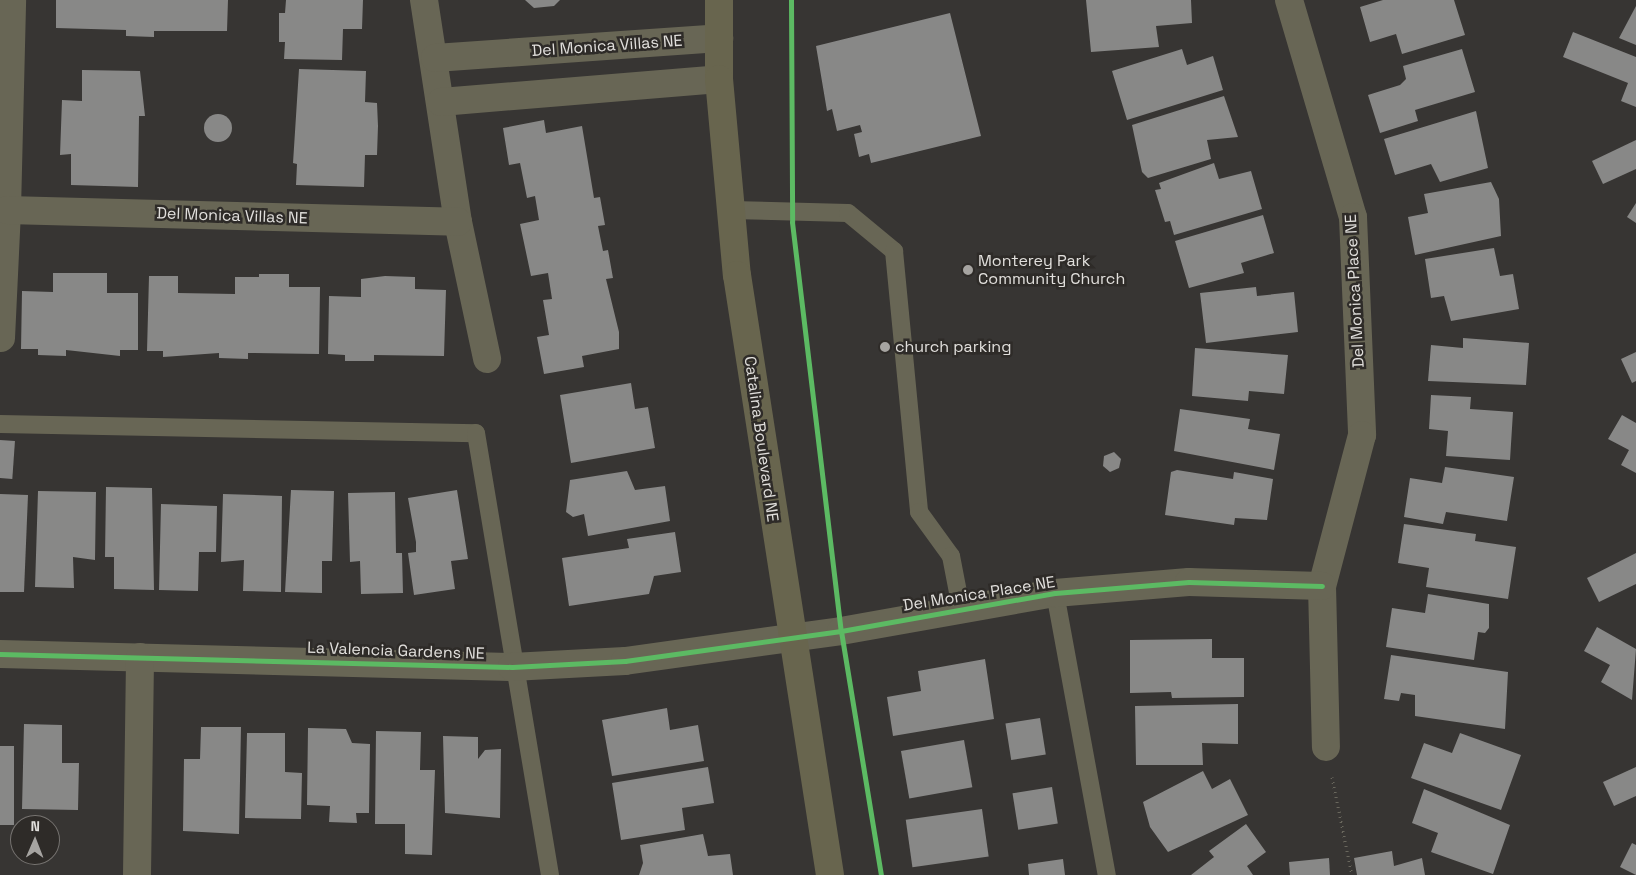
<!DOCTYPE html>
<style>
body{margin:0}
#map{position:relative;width:1636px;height:875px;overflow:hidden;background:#373533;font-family:"Space Grotesk",sans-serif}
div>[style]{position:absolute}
.building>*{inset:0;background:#888887;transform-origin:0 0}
.round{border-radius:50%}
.path>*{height:3px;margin-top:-1.5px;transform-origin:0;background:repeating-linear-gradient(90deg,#69675d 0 1px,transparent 0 5px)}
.lane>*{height:18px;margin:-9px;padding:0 9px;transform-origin:9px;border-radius:9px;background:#686655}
.street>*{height:28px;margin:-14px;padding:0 14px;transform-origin:14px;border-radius:14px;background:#686655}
.secondary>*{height:28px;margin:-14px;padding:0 14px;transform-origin:14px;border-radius:14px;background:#68654e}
.cycleway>*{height:5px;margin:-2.5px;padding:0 2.5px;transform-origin:2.5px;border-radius:2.5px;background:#5cba63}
.dots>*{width:14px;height:14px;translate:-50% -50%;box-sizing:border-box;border:2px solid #2e2b28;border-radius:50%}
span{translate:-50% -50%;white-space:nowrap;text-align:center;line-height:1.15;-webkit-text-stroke:5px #2e2b28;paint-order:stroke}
.street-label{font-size:16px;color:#e1dfdc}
.poi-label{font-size:16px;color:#e1dfdc}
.left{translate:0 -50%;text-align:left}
.north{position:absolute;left:10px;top:815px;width:50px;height:50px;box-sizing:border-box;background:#2e2b28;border:1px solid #767370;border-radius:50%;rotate:1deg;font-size:14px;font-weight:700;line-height:20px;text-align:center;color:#e1dfdc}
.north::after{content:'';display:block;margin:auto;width:18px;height:22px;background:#a6a4a1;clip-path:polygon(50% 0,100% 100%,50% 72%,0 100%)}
</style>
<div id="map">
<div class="building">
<div style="clip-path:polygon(56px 0,228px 0,227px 31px,154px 31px,154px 37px,126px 36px,126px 30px,56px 28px)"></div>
<div style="clip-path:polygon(286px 0,363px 0,362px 29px,343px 29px,342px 60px,284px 59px,285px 42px,279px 42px,279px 13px,285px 13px)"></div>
<div style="clip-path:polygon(525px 0,560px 0,554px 6px,534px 8px)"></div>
<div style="clip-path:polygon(1086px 0,1191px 0,1192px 23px,1156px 26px,1159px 47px,1091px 52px)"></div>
<div style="clip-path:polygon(1383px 0,1454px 0,1465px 35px,1402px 54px,1396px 34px,1370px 42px,1360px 7px)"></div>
<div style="clip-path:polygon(1636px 6px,1636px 45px,1619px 38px)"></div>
<div style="clip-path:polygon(950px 13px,981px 136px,871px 163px,869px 154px,859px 157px,854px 134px,862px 132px,860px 125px,837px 131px,832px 109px,827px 111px,816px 46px)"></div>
<div style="clip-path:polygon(1573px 32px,1636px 57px,1636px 107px,1621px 101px,1628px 83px,1563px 57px)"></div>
<div style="clip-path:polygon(1182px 49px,1187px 65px,1213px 56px,1223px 90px,1127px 120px,1112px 71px)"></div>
<div style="clip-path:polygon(1462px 49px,1475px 92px,1415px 110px,1418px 121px,1380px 133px,1368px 95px,1400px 85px,1406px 79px,1403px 66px)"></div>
<div style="clip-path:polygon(299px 69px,366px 71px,365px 102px,377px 103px,378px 126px,377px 155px,365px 155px,364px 187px,296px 185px,297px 164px,293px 163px)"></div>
<div style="clip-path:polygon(82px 70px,140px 71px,145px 116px,139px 116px,138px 187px,71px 185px,71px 154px,60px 155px,62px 100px,82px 101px)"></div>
<div style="clip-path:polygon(1224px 96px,1238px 137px,1207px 140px,1211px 159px,1148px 178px,1142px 172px,1132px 125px)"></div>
<div style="clip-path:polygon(1476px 111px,1488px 168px,1440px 182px,1431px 164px,1395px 175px,1384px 139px)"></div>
<div class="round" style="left:204px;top:114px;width:28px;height:28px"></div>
<div style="clip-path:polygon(544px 120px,546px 133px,582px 126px,594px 198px,600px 197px,605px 225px,598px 226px,603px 251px,608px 250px,613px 278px,606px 279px,619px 332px,619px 349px,582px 356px,584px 367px,544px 374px,537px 337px,549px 335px,543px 300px,552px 299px,548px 273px,531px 276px,520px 224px,539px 220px,535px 196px,527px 198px,520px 163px,509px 165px,503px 128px)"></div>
<div style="clip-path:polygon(1636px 140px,1636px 169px,1603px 184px,1592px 161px)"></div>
<div style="clip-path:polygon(1214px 163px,1219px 179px,1251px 171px,1262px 209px,1174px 235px,1170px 221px,1165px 222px,1155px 190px,1161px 189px,1159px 183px)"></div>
<div style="clip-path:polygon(1491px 182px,1499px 199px,1501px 236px,1415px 255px,1408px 217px,1428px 213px,1424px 194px)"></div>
<div style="clip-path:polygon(1636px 203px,1636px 223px,1627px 217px)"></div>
<div style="clip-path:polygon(1263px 215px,1274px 253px,1241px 263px,1244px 273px,1189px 288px,1175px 241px)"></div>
<div style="clip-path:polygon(1494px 248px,1500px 276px,1513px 274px,1519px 309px,1451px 321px,1444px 296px,1431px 298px,1425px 259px)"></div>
<div style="clip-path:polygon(53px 273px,107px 273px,107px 293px,138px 293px,138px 350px,120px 350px,120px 356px,66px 350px,66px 356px,38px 355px,38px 349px,21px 349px,22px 291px,53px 292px)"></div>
<div style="clip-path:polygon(259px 274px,289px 274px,289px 287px,320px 287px,319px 354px,248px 353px,248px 359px,219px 358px,219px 353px,163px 357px,163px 351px,147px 351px,149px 276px,178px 276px,178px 293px,235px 294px,235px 277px,259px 277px)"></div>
<div style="clip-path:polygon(385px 276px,415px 277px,415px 289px,446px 290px,444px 356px,374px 355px,374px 361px,345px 361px,345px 355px,328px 354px,329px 296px,361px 297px,361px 279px)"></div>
<div style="clip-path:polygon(1256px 287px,1257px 296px,1294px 292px,1298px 332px,1206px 343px,1200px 293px)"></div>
<div style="clip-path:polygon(1463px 338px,1529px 343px,1526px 385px,1428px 381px,1431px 345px,1463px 348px)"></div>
<div style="clip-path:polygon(1195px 348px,1288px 355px,1284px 394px,1249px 391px,1248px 401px,1192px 396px)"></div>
<div style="clip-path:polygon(1636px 352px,1636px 381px,1632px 383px,1621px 359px)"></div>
<div style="clip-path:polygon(631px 383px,635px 409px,648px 407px,655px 448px,571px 463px,560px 395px)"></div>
<div style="clip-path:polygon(1431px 395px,1471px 397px,1470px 409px,1513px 412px,1510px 460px,1446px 456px,1448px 431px,1429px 429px)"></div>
<div style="clip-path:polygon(1180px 409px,1250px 419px,1248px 429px,1280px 434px,1274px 470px,1174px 451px)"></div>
<div style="clip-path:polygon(1622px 415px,1636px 423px,1636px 473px,1621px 465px,1629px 450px,1608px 439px)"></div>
<div style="left:0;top:440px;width:15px;height:38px;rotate:4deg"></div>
<div style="clip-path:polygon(1114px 452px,1121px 459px,1119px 468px,1110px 472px,1103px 466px,1104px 456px)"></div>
<div style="clip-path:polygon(1445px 467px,1514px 477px,1507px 521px,1446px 512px,1443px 524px,1404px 517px,1410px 478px,1442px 483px)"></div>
<div style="clip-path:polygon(1177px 470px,1233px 479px,1234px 472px,1273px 479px,1267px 520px,1235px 518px,1234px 525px,1165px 515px,1171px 472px)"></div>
<div style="clip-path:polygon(627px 471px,635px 490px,665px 486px,670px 521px,588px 536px,584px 514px,573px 517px,566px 512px,570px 480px)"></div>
<div style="clip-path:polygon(106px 487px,152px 488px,154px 590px,114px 589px,114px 557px,105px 557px)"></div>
<div style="clip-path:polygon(291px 490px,334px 491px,332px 561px,322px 561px,322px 593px,285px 592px)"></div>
<div style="clip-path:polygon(457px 490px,468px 559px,451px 561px,455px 589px,414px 595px,408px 553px,416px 552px,416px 542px,408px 498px)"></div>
<div style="clip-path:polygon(38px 491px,96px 492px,95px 560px,73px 557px,74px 588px,35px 587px)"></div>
<div style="clip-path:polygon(395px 492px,396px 553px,402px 553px,403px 593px,361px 594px,360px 561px,350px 562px,348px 493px)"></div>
<div style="clip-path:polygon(0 494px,28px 495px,24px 592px,0 592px)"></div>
<div style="clip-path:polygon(223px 494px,282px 496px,281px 592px,243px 591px,244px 560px,221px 562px)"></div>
<div style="clip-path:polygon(161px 504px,217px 506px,216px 552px,199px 552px,198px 591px,159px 590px)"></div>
<div style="clip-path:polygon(1404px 524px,1476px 534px,1475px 541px,1516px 547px,1508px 599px,1426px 587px,1429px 568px,1398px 563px)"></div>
<div style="clip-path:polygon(675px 532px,681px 572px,654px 576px,649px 594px,569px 606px,562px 558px,629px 548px,627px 539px)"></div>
<div style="clip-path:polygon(1636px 553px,1636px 584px,1599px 602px,1587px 578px)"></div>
<div style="clip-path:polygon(1428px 594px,1489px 604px,1489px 628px,1485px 633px,1478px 632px,1474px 660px,1386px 647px,1392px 608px,1425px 613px)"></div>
<div style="clip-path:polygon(1597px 627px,1636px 649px,1632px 700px,1601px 682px,1610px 665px,1584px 651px)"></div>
<div style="clip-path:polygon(1212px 639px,1212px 658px,1244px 658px,1244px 697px,1172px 698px,1171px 692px,1130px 693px,1130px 640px)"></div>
<div style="clip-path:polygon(1391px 655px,1508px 672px,1505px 729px,1415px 716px,1415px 695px,1401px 693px,1399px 701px,1384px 699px)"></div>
<div style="clip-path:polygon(985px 659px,994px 719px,893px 736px,887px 697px,921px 691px,918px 671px)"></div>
<div style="clip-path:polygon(1238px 704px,1238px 744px,1202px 743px,1203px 765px,1136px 765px,1135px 706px)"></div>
<div style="clip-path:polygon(667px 708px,670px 730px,698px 725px,704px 761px,612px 776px,602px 720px)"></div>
<div style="left:1040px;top:718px;width:37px;height:35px;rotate:81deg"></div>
<div style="clip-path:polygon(24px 724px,62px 725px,62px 763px,79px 763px,78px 810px,22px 809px)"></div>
<div style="clip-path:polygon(201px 727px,241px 727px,239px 834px,183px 831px,184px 759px,200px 759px)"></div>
<div style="clip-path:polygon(308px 728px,346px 729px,352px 743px,370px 744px,369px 813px,356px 813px,357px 823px,329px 822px,330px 806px,307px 805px)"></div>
<div style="clip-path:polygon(376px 731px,421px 732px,420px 770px,435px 770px,432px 855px,405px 854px,405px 824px,375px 824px)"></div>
<div style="clip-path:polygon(247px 733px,285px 733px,285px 772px,302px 773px,301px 819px,245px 818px)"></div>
<div style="clip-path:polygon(1460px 733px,1521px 755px,1501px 810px,1411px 778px,1424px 743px,1452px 753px)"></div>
<div style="clip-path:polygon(443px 736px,478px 737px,478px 759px,485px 750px,501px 749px,500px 818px,445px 813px)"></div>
<div style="left:964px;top:740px;width:48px;height:64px;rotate:80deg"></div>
<div style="left:0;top:746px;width:14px;height:79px"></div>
<div style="clip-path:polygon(708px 767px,714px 803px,682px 808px,685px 830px,621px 840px,612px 783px)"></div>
<div style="clip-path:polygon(1636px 767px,1636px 796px,1614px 806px,1603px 782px)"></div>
<div style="clip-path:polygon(1203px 771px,1212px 789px,1230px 779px,1248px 815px,1168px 852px,1150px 827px,1143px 802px)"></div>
<div style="left:1052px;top:787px;width:37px;height:40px;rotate:81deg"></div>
<div style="clip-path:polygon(1424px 789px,1510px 825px,1493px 874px,1431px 852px,1438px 833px,1412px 823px)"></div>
<div style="left:982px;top:809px;width:48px;height:77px;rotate:82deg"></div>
<div style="clip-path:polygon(1246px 824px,1266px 852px,1247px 866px,1253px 875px,1191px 875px,1214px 857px,1209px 851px)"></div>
<div style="clip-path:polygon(703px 834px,708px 856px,730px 854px,733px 875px,639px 875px,643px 863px,640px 845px)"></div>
<div style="clip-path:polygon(1632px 843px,1636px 845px,1636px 875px,1620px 867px)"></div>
<div style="clip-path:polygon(1392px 851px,1394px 866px,1422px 858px,1425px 875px,1357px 875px,1354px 858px)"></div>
<div style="clip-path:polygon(1329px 858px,1330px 875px,1290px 875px,1289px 862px)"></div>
<div style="clip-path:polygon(1063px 859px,1065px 875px,1029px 875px,1028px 864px)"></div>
</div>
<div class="path">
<div style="left:1332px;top:777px;width:100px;rotate:78.5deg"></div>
</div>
<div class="lane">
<div style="left:731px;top:210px;width:117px;rotate:1.5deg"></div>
<div style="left:848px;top:213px;width:60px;rotate:39.6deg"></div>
<div style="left:894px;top:251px;width:262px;rotate:84.5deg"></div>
<div style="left:919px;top:512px;width:54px;rotate:54deg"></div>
<div style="left:951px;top:556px;width:53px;rotate:79.1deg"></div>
<div style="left:0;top:424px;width:476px;rotate:1.1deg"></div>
<div style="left:476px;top:433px;width:448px;rotate:80.5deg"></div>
<div style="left:1055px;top:593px;width:287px;rotate:79.6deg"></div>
</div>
<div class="street">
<div style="left:424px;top:0;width:225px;rotate:81.3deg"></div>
<div style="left:458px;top:222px;width:140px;rotate:78deg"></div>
<div style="left:1289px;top:0;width:226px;rotate:73.6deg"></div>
<div style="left:1353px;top:217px;width:218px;rotate:87.6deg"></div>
<div style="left:1362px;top:435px;width:156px;rotate:104.8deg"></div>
<div style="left:1322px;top:586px;width:161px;rotate:88.6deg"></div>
<div style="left:435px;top:58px;width:285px;rotate:-4deg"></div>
<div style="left:441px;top:102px;width:279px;rotate:-4.7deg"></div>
<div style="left:7px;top:210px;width:210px;rotate:-88.6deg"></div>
<div style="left:1px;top:338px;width:128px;rotate:-87.3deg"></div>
<div style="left:7px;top:210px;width:451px;rotate:1.5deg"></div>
<div style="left:0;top:654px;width:512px;rotate:1.45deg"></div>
<div style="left:512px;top:667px;width:113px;rotate:-3deg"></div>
<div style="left:625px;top:661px;width:218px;rotate:-7.9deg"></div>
<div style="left:841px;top:631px;width:217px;rotate:-10.1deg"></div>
<div style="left:1055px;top:593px;width:134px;rotate:-4.7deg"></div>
<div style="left:1189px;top:582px;width:133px;rotate:1.7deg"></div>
<div style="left:137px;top:875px;width:218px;rotate:-89.2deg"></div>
</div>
<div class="secondary">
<div style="left:719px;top:0;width:79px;rotate:90deg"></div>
<div style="left:719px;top:79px;width:197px;rotate:84.8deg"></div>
<div style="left:737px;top:275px;width:607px;rotate:81.19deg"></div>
</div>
<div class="cycleway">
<div style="left:791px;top:0;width:222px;rotate:89.7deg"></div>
<div style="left:792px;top:222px;width:412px;rotate:83.2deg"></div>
<div style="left:841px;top:631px;width:247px;rotate:80.7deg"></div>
<div style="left:0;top:654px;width:512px;rotate:1.45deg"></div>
<div style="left:512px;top:667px;width:113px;rotate:-3deg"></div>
<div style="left:625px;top:661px;width:218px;rotate:-7.9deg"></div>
<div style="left:841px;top:631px;width:217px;rotate:-10.1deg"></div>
<div style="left:1055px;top:593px;width:134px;rotate:-4.7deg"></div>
<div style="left:1189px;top:582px;width:133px;rotate:1.7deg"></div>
</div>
<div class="dots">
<div style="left:968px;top:270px;background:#a6a4a1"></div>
<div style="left:885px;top:347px;background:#a6a4a1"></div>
</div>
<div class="street-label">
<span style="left:607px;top:46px;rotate:-4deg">Del Monica Villas NE</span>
<span style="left:232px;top:216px;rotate:2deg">Del Monica Villas NE</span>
<span style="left:1355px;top:291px;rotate:-93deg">Del Monica Place NE</span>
<span style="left:761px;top:439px;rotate:82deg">Catalina Boulevard NE</span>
<span style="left:979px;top:594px;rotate:-9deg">Del Monica Place NE</span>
<span style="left:396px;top:651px;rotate:2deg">La Valencia Gardens NE</span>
</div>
<div class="poi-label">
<span class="left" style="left:978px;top:270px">Monterey Park<br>Community Church</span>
<span class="left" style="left:895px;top:347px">church parking</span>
</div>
<div class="north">N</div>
</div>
